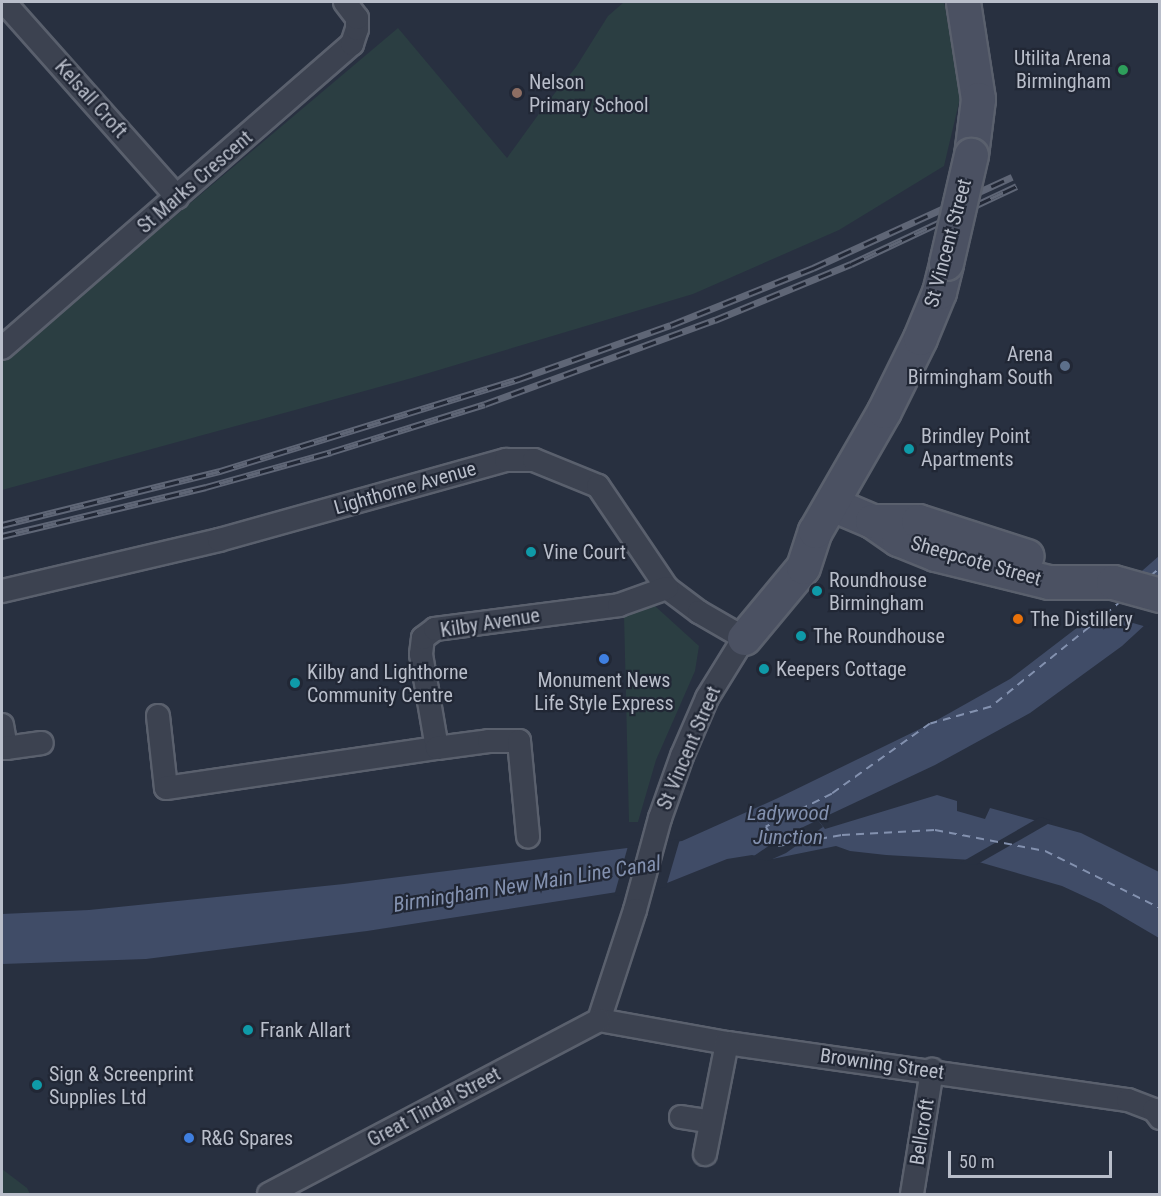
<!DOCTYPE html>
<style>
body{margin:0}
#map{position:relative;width:1161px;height:1196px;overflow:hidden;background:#283040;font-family:"Roboto Condensed",sans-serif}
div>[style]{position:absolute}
.green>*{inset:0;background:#2b3e42}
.water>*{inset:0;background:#404c67}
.pier>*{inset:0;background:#283040}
.ferry>*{height:1.5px;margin-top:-0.75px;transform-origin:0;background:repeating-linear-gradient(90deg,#8391af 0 8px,transparent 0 14px)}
.roads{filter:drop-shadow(2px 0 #5a606d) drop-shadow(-2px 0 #5a606d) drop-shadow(0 2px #5a606d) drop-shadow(0 -2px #5a606d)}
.street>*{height:22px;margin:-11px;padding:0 11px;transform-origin:11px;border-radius:11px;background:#3c4250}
.secondary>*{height:33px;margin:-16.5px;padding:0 16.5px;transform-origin:16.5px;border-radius:16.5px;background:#4b5162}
.rail>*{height:7px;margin-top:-3.5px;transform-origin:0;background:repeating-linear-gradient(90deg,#212735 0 14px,#5f6676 0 28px);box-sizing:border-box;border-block:2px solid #5f6676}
.bridges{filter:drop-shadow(2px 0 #5a606d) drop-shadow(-2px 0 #5a606d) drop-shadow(0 2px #5a606d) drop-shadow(0 -2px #5a606d)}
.secondary-bridge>*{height:33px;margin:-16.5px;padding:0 16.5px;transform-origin:16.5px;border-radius:16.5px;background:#4b5162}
.dots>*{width:16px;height:16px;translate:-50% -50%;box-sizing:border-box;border:3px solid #212735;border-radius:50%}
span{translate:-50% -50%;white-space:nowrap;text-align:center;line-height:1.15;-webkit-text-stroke:4.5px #212735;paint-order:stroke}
.poi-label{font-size:20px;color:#b9beca}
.right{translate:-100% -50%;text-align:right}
.left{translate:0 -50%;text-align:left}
.street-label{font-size:20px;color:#b9beca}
.water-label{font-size:21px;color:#8391af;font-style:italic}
.frame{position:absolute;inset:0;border:3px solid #b9beca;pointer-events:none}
.scale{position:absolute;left:948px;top:1151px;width:164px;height:27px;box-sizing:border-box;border:3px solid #b9beca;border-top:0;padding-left:8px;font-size:18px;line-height:21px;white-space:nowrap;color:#b9beca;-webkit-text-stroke:4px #212735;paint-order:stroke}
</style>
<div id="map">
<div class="green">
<div style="clip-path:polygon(624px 2px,944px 2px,961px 94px,944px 166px,839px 230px,693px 294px,412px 378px,2px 490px,2px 362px,398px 28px,507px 158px,546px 104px,576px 67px,608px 16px)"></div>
<div style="clip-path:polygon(655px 606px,699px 646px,695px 671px,656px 760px,638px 822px,629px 822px,624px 615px)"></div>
<div style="clip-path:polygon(2px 1169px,27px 1188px,30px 1194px,2px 1194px)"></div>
</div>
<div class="water">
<div style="clip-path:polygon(1159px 556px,1159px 574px,1105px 624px,1103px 630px,1159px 581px,1159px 612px,1122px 646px,1030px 713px,935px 765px,818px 820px,825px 829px,937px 795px,957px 801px,957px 811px,985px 819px,990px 808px,1081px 833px,1159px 872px,1159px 938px,1101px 904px,1062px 886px,972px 860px,886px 855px,850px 851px,836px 846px,772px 859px,752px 855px,727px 859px,662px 885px,367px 931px,146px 959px,2px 964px,2px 914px,89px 910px,344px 884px,682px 841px,778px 798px,930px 724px,1010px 679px,1078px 627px)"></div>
</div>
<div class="pier">
<div style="clip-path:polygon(1138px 571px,1159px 577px,1160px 616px,1147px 627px,1091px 611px)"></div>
<div style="clip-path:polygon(1040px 817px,1053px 821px,976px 865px,960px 863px)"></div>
<div style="clip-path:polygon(818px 820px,823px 827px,786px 853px,768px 861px,751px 858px,780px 838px)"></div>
<div style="clip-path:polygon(680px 839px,666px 887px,614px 896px,628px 846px)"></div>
</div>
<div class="ferry">
<div style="left:1150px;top:576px;width:13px;rotate:-39deg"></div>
<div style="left:1122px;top:601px;width:169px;rotate:141deg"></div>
<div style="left:991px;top:707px;width:63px;rotate:164.4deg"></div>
<div style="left:930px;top:724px;width:120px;rotate:144.5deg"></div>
<div style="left:832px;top:794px;width:74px;rotate:153.4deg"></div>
<div style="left:766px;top:827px;width:22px;rotate:58deg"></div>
<div style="left:778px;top:846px;width:65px;rotate:-9.8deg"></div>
<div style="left:842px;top:835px;width:93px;rotate:-3.1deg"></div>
<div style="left:935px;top:830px;width:112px;rotate:10.8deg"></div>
<div style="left:1045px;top:851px;width:128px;rotate:26.4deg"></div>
</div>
<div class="roads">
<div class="street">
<div style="left:4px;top:2px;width:261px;rotate:48.4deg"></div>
<div style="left:2px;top:348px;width:464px;rotate:-41deg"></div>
<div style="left:352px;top:44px;width:16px;rotate:-72deg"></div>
<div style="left:357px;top:29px;width:11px;rotate:-90deg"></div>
<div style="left:357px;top:18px;width:20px;rotate:-127deg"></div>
<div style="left:2px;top:591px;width:223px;rotate:-13.2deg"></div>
<div style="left:219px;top:540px;width:298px;rotate:-15.6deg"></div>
<div style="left:506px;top:460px;width:28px"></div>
<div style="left:534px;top:460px;width:69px;rotate:22.1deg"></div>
<div style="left:598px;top:486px;width:123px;rotate:55.9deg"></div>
<div style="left:667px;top:588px;width:40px;rotate:37deg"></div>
<div style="left:699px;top:612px;width:52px;rotate:30deg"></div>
<div style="left:744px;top:638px;width:70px;rotate:121.7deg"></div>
<div style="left:707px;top:698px;width:63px;rotate:113.3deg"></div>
<div style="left:682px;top:756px;width:66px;rotate:109.5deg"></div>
<div style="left:660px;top:818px;width:95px;rotate:105.2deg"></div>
<div style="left:635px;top:910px;width:116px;rotate:108.1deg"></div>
<div style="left:158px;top:716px;width:72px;rotate:83.7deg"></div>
<div style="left:166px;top:788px;width:274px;rotate:-8.4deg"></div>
<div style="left:437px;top:748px;width:95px;rotate:-99.7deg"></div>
<div style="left:421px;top:654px;width:16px;rotate:-83deg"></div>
<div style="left:423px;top:638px;width:15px;rotate:-37deg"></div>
<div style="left:435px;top:629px;width:186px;rotate:-7.4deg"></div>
<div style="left:619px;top:605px;width:51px;rotate:-19.5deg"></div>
<div style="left:2px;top:725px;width:23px;rotate:80deg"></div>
<div style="left:6px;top:748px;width:4px;rotate:180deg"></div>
<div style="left:6px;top:748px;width:36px;rotate:-8deg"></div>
<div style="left:437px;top:748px;width:52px;rotate:-7.7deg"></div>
<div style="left:489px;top:741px;width:30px"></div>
<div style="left:519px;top:741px;width:96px;rotate:84.6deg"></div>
<div style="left:599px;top:1020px;width:130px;rotate:10.2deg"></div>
<div style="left:727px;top:1043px;width:405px;rotate:8.1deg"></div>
<div style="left:1128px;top:1100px;width:28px;rotate:21deg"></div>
<div style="left:1154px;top:1110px;width:10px;rotate:53deg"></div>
<div style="left:681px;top:1117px;width:30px;rotate:9deg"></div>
<div style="left:705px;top:1154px;width:113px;rotate:-78.8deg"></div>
<div style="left:269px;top:1194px;width:373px;rotate:-27.8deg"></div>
<div style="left:912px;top:1194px;width:126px;rotate:-80.8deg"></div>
</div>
<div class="secondary">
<div style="left:963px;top:2px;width:98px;rotate:81.2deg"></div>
<div style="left:978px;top:99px;width:56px;rotate:97.1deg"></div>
<div style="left:832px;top:504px;width:43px;rotate:23deg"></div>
<div style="left:872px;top:521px;width:32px;rotate:35deg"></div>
<div style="left:898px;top:539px;width:40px;rotate:22deg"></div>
<div style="left:935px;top:554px;width:117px;rotate:13.8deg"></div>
<div style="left:1049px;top:582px;width:64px"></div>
<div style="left:1113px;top:582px;width:49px;rotate:15.5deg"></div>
<div style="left:872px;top:521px;width:46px"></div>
<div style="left:918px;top:521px;width:114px;rotate:17.8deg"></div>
<div style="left:744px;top:638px;width:92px;rotate:-50.3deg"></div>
<div style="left:803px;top:567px;width:38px;rotate:-72deg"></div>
<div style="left:815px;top:531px;width:138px;rotate:-60.1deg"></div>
<div style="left:884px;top:411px;width:81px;rotate:-63.7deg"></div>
<div style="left:920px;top:338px;width:50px;rotate:-67.6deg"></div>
<div style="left:939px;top:292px;width:30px;rotate:-76deg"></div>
</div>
</div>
<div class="rail">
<div style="left:2px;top:525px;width:225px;rotate:-13.9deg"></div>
<div style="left:220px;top:471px;width:313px;rotate:-17.1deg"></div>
<div style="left:519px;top:379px;width:161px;rotate:-19.6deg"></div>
<div style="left:671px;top:325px;width:153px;rotate:-21.9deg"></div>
<div style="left:813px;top:268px;width:219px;rotate:-24.6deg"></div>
<div style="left:2px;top:536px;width:210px;rotate:-13.5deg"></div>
<div style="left:206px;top:487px;width:130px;rotate:-15.6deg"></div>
<div style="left:331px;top:452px;width:161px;rotate:-17.3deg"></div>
<div style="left:485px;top:404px;width:245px;rotate:-20.1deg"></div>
<div style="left:715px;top:320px;width:147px;rotate:-22.4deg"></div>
<div style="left:851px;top:264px;width:183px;rotate:-25.2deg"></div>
</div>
<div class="bridges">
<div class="secondary-bridge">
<div style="left:946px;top:263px;width:111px;rotate:-77deg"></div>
</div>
</div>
<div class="dots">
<div style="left:1123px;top:70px;background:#2e9e5b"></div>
<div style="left:517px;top:93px;background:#8d6e63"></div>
<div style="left:1065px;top:366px;background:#5c6f8a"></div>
<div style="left:909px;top:449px;background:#0f9aa8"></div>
<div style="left:531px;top:552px;background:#0f9aa8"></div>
<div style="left:817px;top:591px;background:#0f9aa8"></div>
<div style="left:1018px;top:619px;background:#e8710a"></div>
<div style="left:801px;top:636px;background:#0f9aa8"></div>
<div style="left:604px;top:659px;background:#3f7fe0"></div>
<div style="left:764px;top:669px;background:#0f9aa8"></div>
<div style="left:295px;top:683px;background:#0f9aa8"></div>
<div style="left:248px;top:1030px;background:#0f9aa8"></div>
<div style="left:37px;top:1085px;background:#0f9aa8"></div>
<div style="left:189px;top:1138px;background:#3f7fe0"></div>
</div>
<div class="poi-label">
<span class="right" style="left:1111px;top:70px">Utilita Arena<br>Birmingham</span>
<span class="left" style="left:529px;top:94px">Nelson<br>Primary School</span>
<span class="right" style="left:1053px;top:366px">Arena<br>Birmingham South</span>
<span class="left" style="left:921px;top:448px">Brindley Point<br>Apartments</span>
<span class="left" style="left:543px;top:552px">Vine Court</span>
<span class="left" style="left:829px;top:592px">Roundhouse<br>Birmingham</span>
<span class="left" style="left:1030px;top:619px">The Distillery</span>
<span class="left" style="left:813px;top:636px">The Roundhouse</span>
<span class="left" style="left:776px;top:669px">Keepers Cottage</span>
<span class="left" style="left:307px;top:684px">Kilby and Lighthorne<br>Community Centre</span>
<span style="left:604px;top:692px">Monument News<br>Life Style Express</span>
<span class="left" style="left:260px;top:1030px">Frank Allart</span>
<span class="left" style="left:49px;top:1086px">Sign &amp; Screenprint<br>Supplies Ltd</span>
<span class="left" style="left:201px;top:1138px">R&amp;G Spares</span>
</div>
<div class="street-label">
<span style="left:91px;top:99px;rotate:48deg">Kelsall Croft</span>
<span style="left:195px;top:182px;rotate:-41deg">St Marks Crescent</span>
<span style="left:948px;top:243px;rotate:-75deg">St Vincent Street</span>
<span style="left:405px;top:488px;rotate:-16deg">Lighthorne Avenue</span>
<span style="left:976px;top:561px;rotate:16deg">Sheepcote Street</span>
<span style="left:490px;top:623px;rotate:-9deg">Kilby Avenue</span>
<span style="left:689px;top:748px;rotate:-67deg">St Vincent Street</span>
<span style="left:882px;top:1064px;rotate:8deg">Browning Street</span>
<span style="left:434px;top:1107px;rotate:-28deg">Great Tindal Street</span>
<span style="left:922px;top:1132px;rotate:-81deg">Bellcroft</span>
</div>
<div class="water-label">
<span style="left:788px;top:825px">Ladywood<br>Junction</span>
<span style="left:527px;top:884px;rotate:-9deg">Birmingham New Main Line Canal</span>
</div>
<div class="frame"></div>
<div class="scale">50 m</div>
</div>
